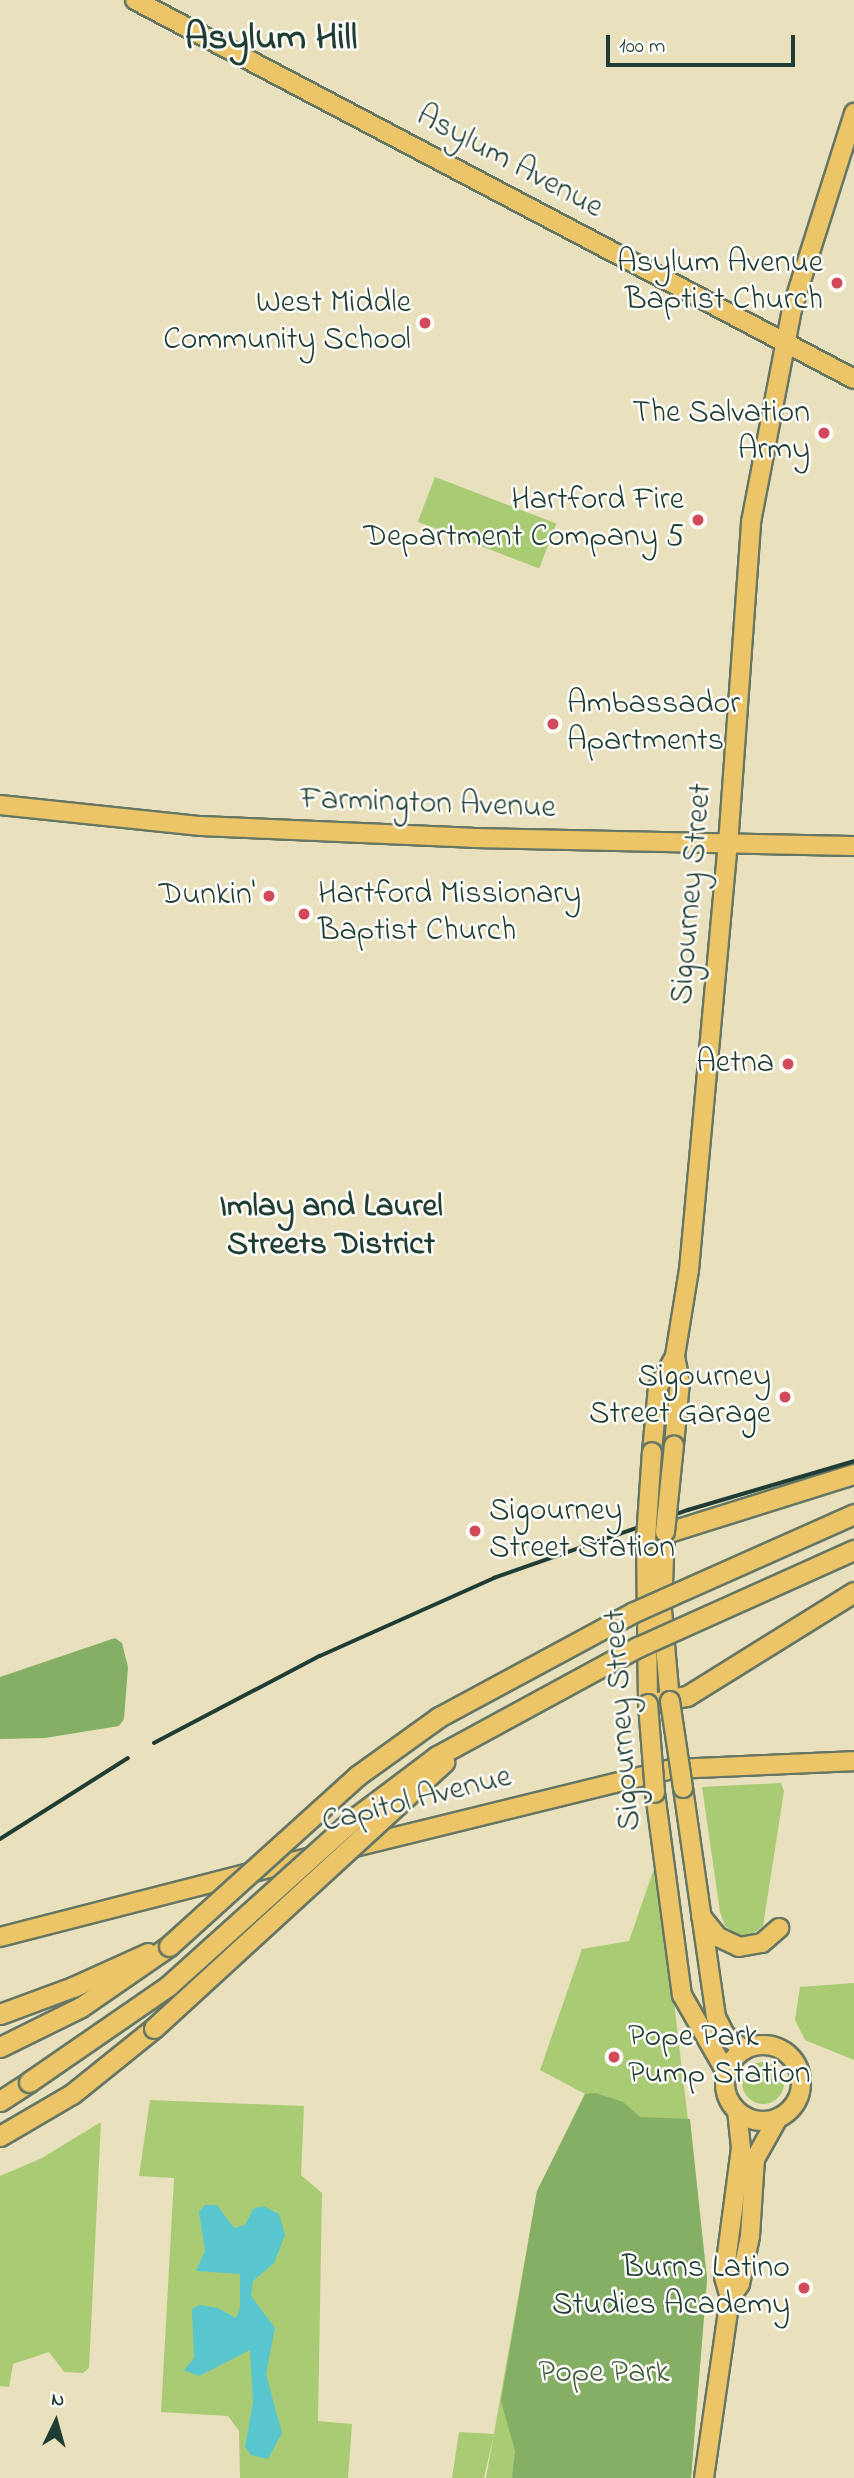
<!DOCTYPE html>
<style>
body{margin:0}
#map{position:relative;width:854px;height:2478px;overflow:hidden;background:#e9e1bd;font-family:"Indie Flower",sans-serif}
div>[style]{position:absolute}
.green>*{inset:0;background:#a9cb74;transform-origin:0 0}
.round{border-radius:50%}
.forest>*{inset:0;background:#86af66}
.water>*{inset:0;background:#59c6ce}
.roads{filter:drop-shadow(2px 0 #667664) drop-shadow(-2px 0 #667664) drop-shadow(0 2px #667664) drop-shadow(0 -2px #667664)}
.major>*{height:18px;margin:-9px;padding:0 9px;transform-origin:9px;border-radius:9px;background:#edc569}
.major>.ring{margin:-9px;padding:0;box-sizing:content-box;background:none;border:18px solid #edc569;border-radius:50%}
.highway>*{height:19px;margin:-9.5px;padding:0 9.5px;transform-origin:9.5px;border-radius:9.5px;background:#edc569}
.rail>*{height:3.5px;margin:-1.75px;padding:0 1.75px;transform-origin:1.75px;border-radius:1.75px;background:#1f3d34}
.bridges{filter:drop-shadow(2px 0 #667664) drop-shadow(-2px 0 #667664) drop-shadow(0 2px #667664) drop-shadow(0 -2px #667664)}
.major-bridge>*{height:18px;margin:-9px;padding:0 9px;transform-origin:9px;border-radius:9px;background:#edc569}
.highway-bridge>*{height:19px;margin:-9.5px;padding:0 9.5px;transform-origin:9.5px;border-radius:9.5px;background:#edc569}
.dots>*{width:19px;height:19px;translate:-50% -50%;box-sizing:border-box;border:4px solid #fdfcf7;border-radius:50%}
span{translate:-50% -50%;white-space:nowrap;text-align:center;line-height:1.15;-webkit-text-stroke:5px #fdfcf7;paint-order:stroke}
.street-label{font-size:32px;color:#1f3d34}
.poi-label{font-size:32px;color:#1f3d34}
.right{translate:-100% -50%;text-align:right}
.left{translate:0 -50%;text-align:left}
.park-label{font-size:32px;color:#426044}
.neighbourhood-label{font-size:33px;color:#1f3d34;font-weight:700}
.district-label{font-size:38px;color:#1f3d34;font-weight:700}
.north{position:absolute;left:21px;top:2387px;width:70px;height:70px;-webkit-text-stroke:5px #fdfcf7;paint-order:stroke;rotate:5deg;font-size:19px;font-weight:700;line-height:28px;text-align:center;color:#1f3d34}
.north::after{content:'';display:block;margin:auto;width:24px;height:32px;background:#1f3d34;clip-path:polygon(50% 0,100% 100%,50% 72%,0 100%)}
.scale{position:absolute;left:606px;top:35px;width:189px;height:32px;box-sizing:border-box;border:4px solid #1f3d34;border-top:0;padding-left:9px;font-size:21px;line-height:24px;white-space:nowrap;color:#1f3d34;-webkit-text-stroke:5px #fdfcf7;paint-order:stroke}
</style>
<div id="map">
<div class="green">
<div style="left:435px;top:477px;width:130px;height:48px;rotate:21deg"></div>
<div style="clip-path:polygon(781px 1783px,784px 1791px,763px 1926px,751px 1935px,738px 1935px,725px 1926px,720px 1912px,702px 1787px)"></div>
<div style="clip-path:polygon(657px 1860px,707px 2279px,691px 2478px,486px 2478px,537px 2191px,585px 2094px,540px 2070px,582px 1949px,629px 1941px)"></div>
<div style="clip-path:polygon(854px 1983px,854px 2060px,805px 2040px,795px 2020px,800px 1987px)"></div>
<div class="round" style="left:742px;top:2062px;width:42px;height:42px"></div>
<div style="clip-path:polygon(150px 2100px,304px 2106px,301px 2175px,322px 2193px,318px 2421px,352px 2424px,348px 2478px,240px 2478px,239px 2431px,228px 2416px,161px 2412px,174px 2178px,139px 2176px)"></div>
<div style="clip-path:polygon(101px 2122px,89px 2368px,83px 2373px,64px 2372px,49px 2352px,13px 2364px,9px 2387px,0 2386px,0 2176px,42px 2158px)"></div>
<div style="clip-path:polygon(459px 2432px,494px 2434px,484px 2478px,452px 2478px)"></div>
</div>
<div class="forest">
<div style="clip-path:polygon(115px 1638px,122px 1643px,128px 1667px,124px 1719px,119px 1726px,45px 1738px,0 1739px,0 1677px)"></div>
<div style="clip-path:polygon(596px 2093px,623px 2102px,640px 2117px,690px 2119px,707px 2279px,691px 2478px,512px 2478px,515px 2451px,501px 2401px,537px 2191px,585px 2094px)"></div>
</div>
<div class="water">
<div style="clip-path:polygon(205px 2205px,217px 2205px,234px 2228px,245px 2225px,253px 2209px,263px 2206px,279px 2214px,285px 2235px,274px 2263px,253px 2281px,251px 2296px,275px 2328px,266px 2374px,282px 2433px,268px 2459px,251px 2455px,245px 2447px,253px 2402px,250px 2350px,199px 2376px,184px 2370px,194px 2358px,192px 2309px,200px 2305px,218px 2308px,236px 2318px,240px 2308px,240px 2274px,196px 2271px,205px 2251px,199px 2212px)"></div>
</div>
<div class="roads">
<div class="major">
<div style="left:135px;top:0;width:813px;rotate:27.79deg"></div>
<div style="left:0;top:805px;width:202px;rotate:6deg"></div>
<div style="left:201px;top:826px;width:271px;rotate:2.5deg"></div>
<div style="left:472px;top:838px;width:382px;rotate:1.2deg"></div>
<div style="left:674px;top:1445px;width:63px;rotate:-84.6deg"></div>
<div style="left:680px;top:1382px;width:26px;rotate:-101deg"></div>
<div style="left:675px;top:1356px;width:87px;rotate:-80.8deg"></div>
<div style="left:689px;top:1270px;width:427px;rotate:-84.8deg"></div>
<div style="left:728px;top:845px;width:324px;rotate:-85.9deg"></div>
<div style="left:751px;top:522px;width:217px;rotate:-79.1deg"></div>
<div style="left:792px;top:309px;width:206px;rotate:-72.4deg"></div>
<div style="left:652px;top:1452px;width:65px;rotate:-84.7deg"></div>
<div style="left:658px;top:1387px;width:35px;rotate:-61deg"></div>
<div style="left:665px;top:1532px;width:78px;rotate:92.2deg"></div>
<div style="left:662px;top:1610px;width:91px;rotate:85deg"></div>
<div style="left:646px;top:1539px;width:165px;rotate:89.3deg"></div>
<div style="left:683px;top:1788px;width:231px;rotate:81.8deg"></div>
<div style="left:716px;top:2017px;width:20px;rotate:63deg"></div>
<div style="left:725px;top:2035px;width:24px;rotate:38deg"></div>
<div style="left:655px;top:1793px;width:204px;rotate:82.4deg"></div>
<div style="left:682px;top:1995px;width:89px;rotate:60.3deg"></div>
<div style="left:346px;top:1849px;width:336px;rotate:-13.8deg"></div>
<div style="left:672px;top:1769px;width:182px;rotate:-2.5deg"></div>
<div style="left:701px;top:1916px;width:27px;rotate:51deg"></div>
<div style="left:718px;top:1937px;width:23px;rotate:25deg"></div>
<div style="left:739px;top:1947px;width:23px;rotate:-10deg"></div>
<div style="left:762px;top:1943px;width:23px;rotate:-41deg"></div>
<div style="left:0;top:1937px;width:322px;rotate:-14.4deg"></div>
<div class="ring" style="left:725px;top:2045px;width:58px;height:58px"></div>
<div style="left:730px;top:2298px;width:17px;rotate:-54deg"></div>
<div style="left:740px;top:2284px;width:49px;rotate:-78.2deg"></div>
<div style="left:750px;top:2236px;width:77px;rotate:-86.3deg"></div>
<div style="left:755px;top:2159px;width:47px;rotate:-60.7deg"></div>
<div style="left:704px;top:2478px;width:182px;rotate:-81.8deg"></div>
<div style="left:730px;top:2298px;width:22px;rotate:-106deg"></div>
<div style="left:724px;top:2277px;width:130px;rotate:-82.5deg"></div>
<div style="left:741px;top:2148px;width:37px;rotate:-96deg"></div>
</div>
<div class="highway">
<div style="left:646px;top:1539px;width:218px;rotate:-17.4deg"></div>
<div style="left:648px;top:1704px;width:40px;rotate:-12deg"></div>
<div style="left:687px;top:1696px;width:197px;rotate:-31.9deg"></div>
<div style="left:0;top:2014px;width:78px;rotate:-20.3deg"></div>
<div style="left:73px;top:1987px;width:82px;rotate:-24.4deg"></div>
<div style="left:0;top:2047px;width:90px;rotate:-26.3deg"></div>
<div style="left:81px;top:2007px;width:107px;rotate:-34.7deg"></div>
<div style="left:0;top:2101px;width:35px;rotate:-33deg"></div>
<div style="left:0;top:2136px;width:83px;rotate:-30.3deg"></div>
<div style="left:72px;top:2094px;width:105px;rotate:-38.8deg"></div>
</div>
</div>
<div class="rail">
<div style="left:154px;top:1743px;width:187px;rotate:-27.7deg"></div>
<div style="left:320px;top:1656px;width:191px;rotate:-24.1deg"></div>
<div style="left:494px;top:1578px;width:206px;rotate:-19.3deg"></div>
<div style="left:688px;top:1510px;width:173px;rotate:-16.4deg"></div>
<div style="left:0;top:1839px;width:151px;rotate:-32.3deg"></div>
</div>
<div class="bridges">
<div class="major-bridge">
<div style="left:665px;top:1532px;width:87px;rotate:-84.1deg"></div>
<div style="left:646px;top:1539px;width:87px;rotate:-86.1deg"></div>
<div style="left:670px;top:1701px;width:88px;rotate:81.5deg"></div>
<div style="left:648px;top:1704px;width:89px;rotate:85.5deg"></div>
</div>
<div class="highway-bridge">
<div style="left:169px;top:1946px;width:253px;rotate:-42.1deg"></div>
<div style="left:357px;top:1776px;width:101px;rotate:-35.7deg"></div>
<div style="left:439px;top:1717px;width:221px;rotate:-28.3deg"></div>
<div style="left:634px;top:1612px;width:241px;rotate:-24deg"></div>
<div style="left:154px;top:2028px;width:394px;rotate:-42.5deg"></div>
<div style="left:29px;top:2082px;width:169px;rotate:-34.6deg"></div>
<div style="left:168px;top:1986px;width:253px;rotate:-42deg"></div>
<div style="left:356px;top:1817px;width:101px;rotate:-37deg"></div>
<div style="left:437px;top:1756px;width:229px;rotate:-28.5deg"></div>
<div style="left:638px;top:1647px;width:237px;rotate:-24.2deg"></div>
</div>
</div>
<div class="dots">
<div style="left:837px;top:283px;background:#d1495b"></div>
<div style="left:425px;top:323px;background:#d1495b"></div>
<div style="left:824px;top:433px;background:#d1495b"></div>
<div style="left:698px;top:520px;background:#d1495b"></div>
<div style="left:553px;top:724px;background:#d1495b"></div>
<div style="left:269px;top:896px;background:#d1495b"></div>
<div style="left:304px;top:914px;background:#d1495b"></div>
<div style="left:788px;top:1064px;background:#d1495b"></div>
<div style="left:785px;top:1397px;background:#d1495b"></div>
<div style="left:475px;top:1531px;background:#d1495b"></div>
<div style="left:614px;top:2057px;background:#d1495b"></div>
<div style="left:804px;top:2288px;background:#d1495b"></div>
</div>
<div class="street-label">
<span style="left:509px;top:163px;rotate:28deg">Asylum Avenue</span>
<span style="left:428px;top:805px;rotate:2deg">Farmington Avenue</span>
<span style="left:693px;top:894px;rotate:-85deg">Sigourney Street</span>
<span style="left:624px;top:1720px;rotate:-94deg">Sigourney Street</span>
<span style="left:417px;top:1801px;rotate:-14deg">Capitol Avenue</span>
</div>
<div class="poi-label">
<span class="right" style="left:823px;top:283px">Asylum Avenue<br>Baptist Church</span>
<span class="right" style="left:411px;top:323px">West Middle<br>Community School</span>
<span class="right" style="left:810px;top:433px">The Salvation<br>Army</span>
<span class="right" style="left:684px;top:520px">Hartford Fire<br>Department Company 5</span>
<span class="left" style="left:567px;top:724px">Ambassador<br>Apartments</span>
<span class="right" style="left:255px;top:896px">Dunkin'</span>
<span class="left" style="left:318px;top:914px">Hartford Missionary<br>Baptist Church</span>
<span class="right" style="left:774px;top:1064px">Aetna</span>
<span class="right" style="left:771px;top:1397px">Sigourney<br>Street Garage</span>
<span class="left" style="left:489px;top:1531px">Sigourney<br>Street Station</span>
<span class="left" style="left:628px;top:2057px">Pope Park<br>Pump Station</span>
<span class="right" style="left:790px;top:2288px">Burns Latino<br>Studies Academy</span>
</div>
<div class="park-label">
<span style="left:604px;top:2374px">Pope Park</span>
</div>
<div class="neighbourhood-label">
<span style="left:331px;top:1227px">Imlay and Laurel<br>Streets District</span>
</div>
<div class="district-label">
<span style="left:271px;top:40px">Asylum Hill</span>
</div>
<div class="north">N</div>
<div class="scale">100 m</div>
</div>
